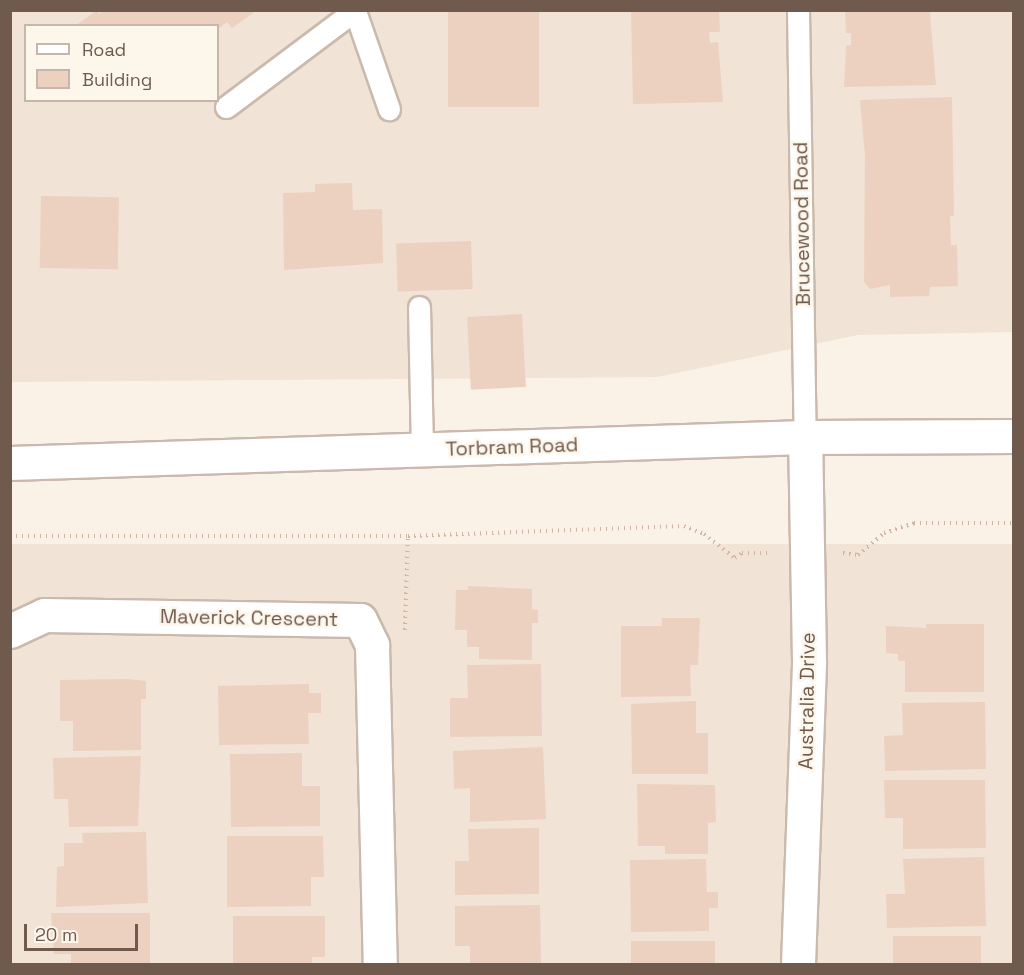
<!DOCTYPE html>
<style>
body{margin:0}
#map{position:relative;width:1024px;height:975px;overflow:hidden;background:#faf2e6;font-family:"Space Grotesk",sans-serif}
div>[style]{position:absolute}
.residential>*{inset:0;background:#f1e3d5;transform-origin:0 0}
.building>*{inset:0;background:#ecd1c0;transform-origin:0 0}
.path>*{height:4px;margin-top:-2px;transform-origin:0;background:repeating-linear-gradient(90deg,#d1b4a3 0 1.5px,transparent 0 6px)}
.roads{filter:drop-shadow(2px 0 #cab9ad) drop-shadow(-2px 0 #cab9ad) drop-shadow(0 2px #cab9ad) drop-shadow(0 -2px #cab9ad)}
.lane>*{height:21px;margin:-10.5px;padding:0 10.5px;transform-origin:10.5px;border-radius:10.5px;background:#fff}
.street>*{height:33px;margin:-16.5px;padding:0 16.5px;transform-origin:16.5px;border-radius:16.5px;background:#fff}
.secondary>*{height:33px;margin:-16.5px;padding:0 16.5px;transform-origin:16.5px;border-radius:16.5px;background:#fff}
span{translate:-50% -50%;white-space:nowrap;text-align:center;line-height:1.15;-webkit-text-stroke:5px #fdf6eb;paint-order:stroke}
.street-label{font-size:20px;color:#70594d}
.frame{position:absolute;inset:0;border:12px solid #70594d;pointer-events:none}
.legend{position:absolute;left:24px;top:24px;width:195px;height:78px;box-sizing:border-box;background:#fdf6eb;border:2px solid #c5b7ac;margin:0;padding:8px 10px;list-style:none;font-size:18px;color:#70594d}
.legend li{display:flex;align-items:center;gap:12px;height:30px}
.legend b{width:30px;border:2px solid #c5b7ac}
.scale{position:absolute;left:24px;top:924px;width:114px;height:27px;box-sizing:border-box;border:3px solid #70594d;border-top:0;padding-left:8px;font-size:18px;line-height:21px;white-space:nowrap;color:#70594d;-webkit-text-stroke:4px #fdf6eb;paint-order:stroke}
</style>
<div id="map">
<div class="residential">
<div style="clip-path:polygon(evenodd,10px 11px,1013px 11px,1013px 332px,858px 335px,657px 377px,11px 382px,10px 11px,26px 26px,218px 26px,218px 100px,26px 100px,26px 26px)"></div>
<div style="left:1013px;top:544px;width:420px;height:1003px;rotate:90deg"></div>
</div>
<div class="building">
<div style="clip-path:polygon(97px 10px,99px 14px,104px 10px,257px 10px,232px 28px,227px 22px,218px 29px,218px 26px,75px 26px)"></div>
<div style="left:448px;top:10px;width:91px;height:97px"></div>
<div style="clip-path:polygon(631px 10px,719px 10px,720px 32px,709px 32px,710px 43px,718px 42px,723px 102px,633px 104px)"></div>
<div style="clip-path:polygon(845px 10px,935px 10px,930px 13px,936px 85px,844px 87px,846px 46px,851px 45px,851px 33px,846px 33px)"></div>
<div style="clip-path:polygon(952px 97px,954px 216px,950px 216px,951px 245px,957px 245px,958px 286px,930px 287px,929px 296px,890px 297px,890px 285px,870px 289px,864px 282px,865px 155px,860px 100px)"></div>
<div style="clip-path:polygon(352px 183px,353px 210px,382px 209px,383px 263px,284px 270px,283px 193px,315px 192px,315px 184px)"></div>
<div style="left:41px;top:196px;width:78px;height:72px;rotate:1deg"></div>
<div style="left:471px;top:241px;width:48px;height:75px;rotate:88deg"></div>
<div style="left:522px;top:314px;width:73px;height:55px;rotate:87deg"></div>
<div style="clip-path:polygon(468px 586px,532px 589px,532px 609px,538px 610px,538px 623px,532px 623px,532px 660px,479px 659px,479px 647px,467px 647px,467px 630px,455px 630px,456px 590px,468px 590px)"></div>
<div style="clip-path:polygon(662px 618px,700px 618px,698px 665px,690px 665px,691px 696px,621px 697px,621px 626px,662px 626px)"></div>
<div style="clip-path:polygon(926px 624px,984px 624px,984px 692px,905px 692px,905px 661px,898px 661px,898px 654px,886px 653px,886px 626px,926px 628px)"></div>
<div style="clip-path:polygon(541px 664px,542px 736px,450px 737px,450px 698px,468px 698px,467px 665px)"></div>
<div style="clip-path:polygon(127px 679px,146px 681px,146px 699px,141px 699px,141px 750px,73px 751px,73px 721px,60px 721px,60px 680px)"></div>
<div style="clip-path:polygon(309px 684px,309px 693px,321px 693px,321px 713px,308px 713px,309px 744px,219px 745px,218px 686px)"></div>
<div style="clip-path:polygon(696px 701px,696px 733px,708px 733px,708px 774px,632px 774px,631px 704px)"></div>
<div style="clip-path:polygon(985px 702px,986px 769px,885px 771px,884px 736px,903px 735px,902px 703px)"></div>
<div style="clip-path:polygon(543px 747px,546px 819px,470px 822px,470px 788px,454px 789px,453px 751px)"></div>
<div style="clip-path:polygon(302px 753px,302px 786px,320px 786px,320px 826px,231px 827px,230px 754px)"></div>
<div style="clip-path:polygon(141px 756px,138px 826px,69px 827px,68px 799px,54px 799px,53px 758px)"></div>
<div style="clip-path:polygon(884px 780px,985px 780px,986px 848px,903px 849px,903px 818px,885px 818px)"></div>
<div style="clip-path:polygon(637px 784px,715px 785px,716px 822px,708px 823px,708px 854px,665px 854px,665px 846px,638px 846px)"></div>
<div style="clip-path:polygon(539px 828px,539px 894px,455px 895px,455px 861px,469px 861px,468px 829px)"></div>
<div style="clip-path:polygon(146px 832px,148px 903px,56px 907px,57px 867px,64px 866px,64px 843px,83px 843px,82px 833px)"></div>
<div style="clip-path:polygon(227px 836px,323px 836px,324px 877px,311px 877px,311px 906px,227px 907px)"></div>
<div style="clip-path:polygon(984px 857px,986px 926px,887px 928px,886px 894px,905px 894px,903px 859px)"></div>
<div style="clip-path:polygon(706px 859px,707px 892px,718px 892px,718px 908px,709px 908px,709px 931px,631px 932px,630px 860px)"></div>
<div style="clip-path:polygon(540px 905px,541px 964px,470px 964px,470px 946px,455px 946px,455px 906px)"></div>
<div style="clip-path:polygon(51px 913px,150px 913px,150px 964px,71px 964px,71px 954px,54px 954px)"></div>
<div style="clip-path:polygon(233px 916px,325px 916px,325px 957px,312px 957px,312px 964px,233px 964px)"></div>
<div style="left:981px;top:936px;width:28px;height:88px;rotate:90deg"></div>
<div style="left:631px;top:941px;width:84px;height:23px"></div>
</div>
<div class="path">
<div style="left:10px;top:536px;width:398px"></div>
<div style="left:408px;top:536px;width:276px;rotate:-2.1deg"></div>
<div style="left:684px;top:526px;width:22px;rotate:22deg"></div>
<div style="left:704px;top:534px;width:39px;rotate:38deg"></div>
<div style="left:735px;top:558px;width:9px;rotate:-36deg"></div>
<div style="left:742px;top:553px;width:30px"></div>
<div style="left:843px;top:553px;width:15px;rotate:8deg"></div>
<div style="left:858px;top:555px;width:34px;rotate:-40deg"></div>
<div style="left:884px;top:533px;width:32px;rotate:-18deg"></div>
<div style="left:914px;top:523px;width:100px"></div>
<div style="left:405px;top:630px;width:94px;rotate:-88.2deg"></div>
</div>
<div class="roads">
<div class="lane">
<div style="left:798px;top:10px;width:427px;rotate:89.1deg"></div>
<div style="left:355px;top:11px;width:104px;rotate:70.9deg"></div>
<div style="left:226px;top:107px;width:161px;rotate:-36.9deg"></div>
<div style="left:419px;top:307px;width:143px;rotate:88.8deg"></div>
</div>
<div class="street">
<div style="left:10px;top:631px;width:38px;rotate:-25deg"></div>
<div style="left:44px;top:615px;width:316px;rotate:0.9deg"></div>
<div style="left:360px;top:620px;width:28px;rotate:64deg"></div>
<div style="left:372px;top:645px;width:319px;rotate:88.6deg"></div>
<div style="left:798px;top:964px;width:303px;rotate:-87.9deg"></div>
<div style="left:809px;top:661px;width:224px;rotate:-91deg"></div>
</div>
<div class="secondary">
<div style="left:10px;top:463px;width:795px;rotate:-1.87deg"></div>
<div style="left:805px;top:437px;width:209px;rotate:-0.3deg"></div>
</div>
</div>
<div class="street-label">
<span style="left:802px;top:224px;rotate:-91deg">Brucewood Road</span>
<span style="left:512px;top:447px;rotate:-2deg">Torbram Road</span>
<span style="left:249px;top:618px;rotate:1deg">Maverick Crescent</span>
<span style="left:807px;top:701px;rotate:-89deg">Australia Drive</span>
</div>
<div class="frame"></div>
<ul class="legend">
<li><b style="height:8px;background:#fff"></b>Road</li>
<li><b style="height:16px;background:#ecd1c0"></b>Building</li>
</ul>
<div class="scale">20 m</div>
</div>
